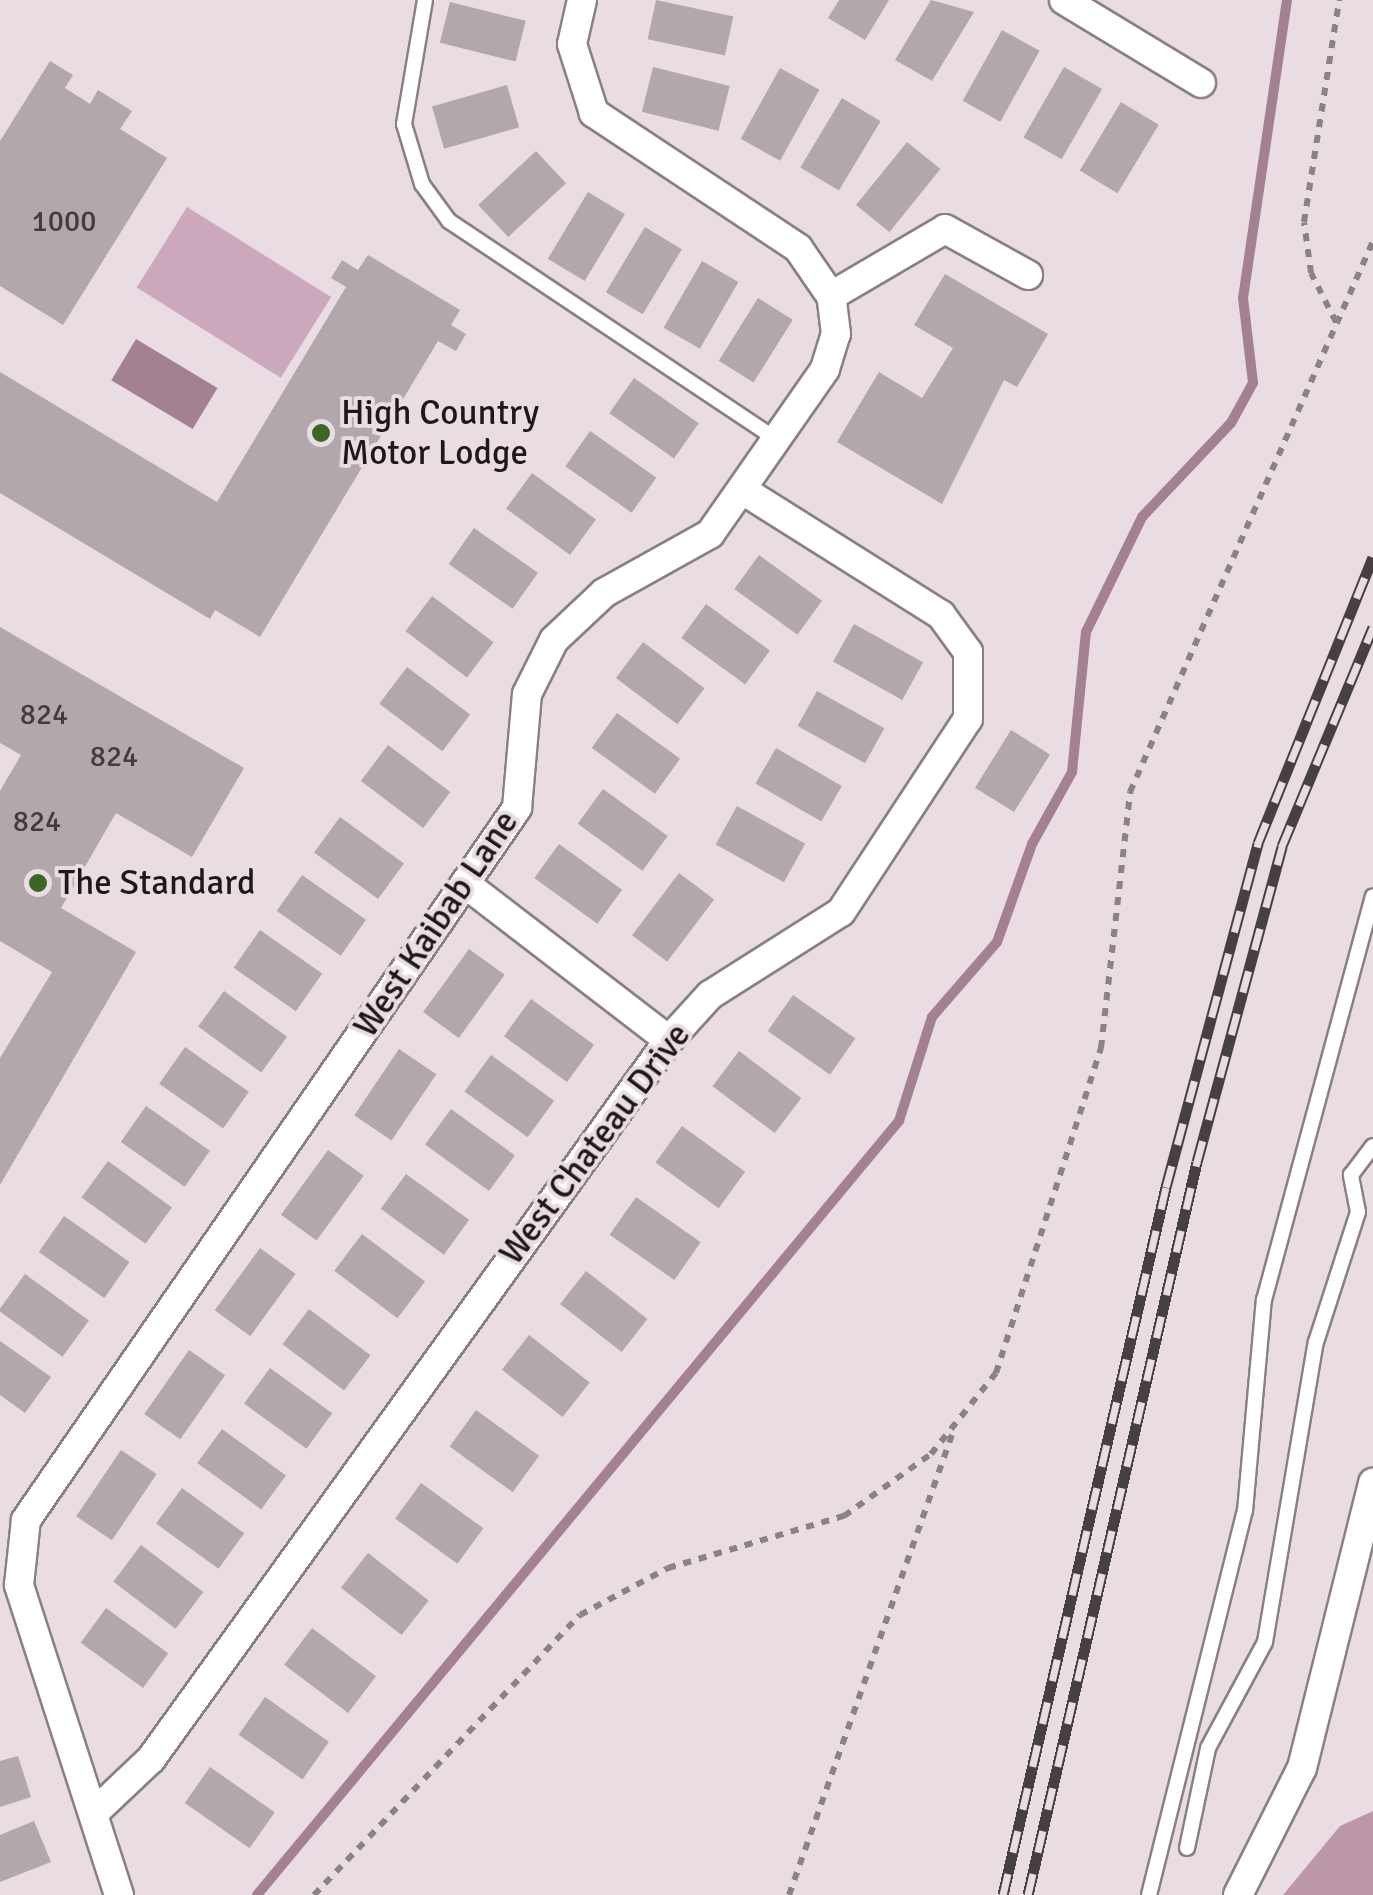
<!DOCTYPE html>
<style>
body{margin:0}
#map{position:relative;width:1373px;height:1895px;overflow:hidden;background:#e9dde3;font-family:Signika,sans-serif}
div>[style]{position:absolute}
.green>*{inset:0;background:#cba8bb;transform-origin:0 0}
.forest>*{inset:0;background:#bc97aa}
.water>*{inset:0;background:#a48093;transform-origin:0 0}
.stream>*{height:10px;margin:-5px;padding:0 5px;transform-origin:5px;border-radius:5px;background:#a48093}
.building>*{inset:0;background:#b2a7ac;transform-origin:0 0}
.path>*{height:6px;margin-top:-3px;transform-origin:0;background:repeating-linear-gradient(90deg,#8a8286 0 8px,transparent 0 16px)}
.roads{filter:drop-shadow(2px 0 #8a7f85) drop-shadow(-2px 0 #8a7f85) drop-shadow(0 2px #8a7f85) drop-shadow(0 -2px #8a7f85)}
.lane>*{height:14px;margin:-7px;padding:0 7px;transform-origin:7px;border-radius:7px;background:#fff}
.street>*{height:28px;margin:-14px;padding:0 14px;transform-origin:14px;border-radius:14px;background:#fff}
.rail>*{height:11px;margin-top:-5.5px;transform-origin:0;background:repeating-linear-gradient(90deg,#e9dde3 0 22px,#464043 0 44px);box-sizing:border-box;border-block:2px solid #464043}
.dots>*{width:28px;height:28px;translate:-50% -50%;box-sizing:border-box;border:5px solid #e9dde3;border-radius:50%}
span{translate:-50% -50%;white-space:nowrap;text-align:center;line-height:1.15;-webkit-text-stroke:8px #e9dde3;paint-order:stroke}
.number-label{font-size:30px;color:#423c3f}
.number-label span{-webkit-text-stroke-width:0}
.poi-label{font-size:35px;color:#1d191b}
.left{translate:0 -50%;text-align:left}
.street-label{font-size:35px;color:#1d191b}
</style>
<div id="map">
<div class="green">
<div style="left:187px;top:207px;width:170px;height:95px;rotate:32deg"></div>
</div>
<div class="forest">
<div style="clip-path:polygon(1373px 1811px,1373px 1895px,1283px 1895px,1340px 1826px)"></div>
</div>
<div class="water">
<div style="left:136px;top:339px;width:95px;height:48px;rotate:31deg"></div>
</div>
<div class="stream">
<div style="left:257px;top:1895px;width:1006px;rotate:-50.33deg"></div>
<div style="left:899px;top:1121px;width:109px;rotate:-72.4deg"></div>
<div style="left:932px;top:1017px;width:99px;rotate:-49.1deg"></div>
<div style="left:997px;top:942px;width:104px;rotate:-70.3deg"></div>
<div style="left:1032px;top:844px;width:82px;rotate:-60.9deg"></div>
<div style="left:1072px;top:772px;width:141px;rotate:-84.3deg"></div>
<div style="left:1086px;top:632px;width:128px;rotate:-64deg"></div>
<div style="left:1142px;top:517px;width:129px;rotate:-46.6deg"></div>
<div style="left:1231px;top:423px;width:46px;rotate:-61.2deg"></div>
<div style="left:1253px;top:383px;width:86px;rotate:-96.7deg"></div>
<div style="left:1243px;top:298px;width:301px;rotate:-81.6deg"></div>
</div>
<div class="building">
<div style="left:656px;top:0;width:79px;height:40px;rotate:12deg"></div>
<div style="clip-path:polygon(839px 0,889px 0,865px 40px,828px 18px)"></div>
<div style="clip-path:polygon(931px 0,974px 12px,932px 81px,895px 60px)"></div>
<div style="left:450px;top:2px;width:78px;height:42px;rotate:14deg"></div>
<div style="left:1002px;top:30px;width:43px;height:81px;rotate:29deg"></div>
<div style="clip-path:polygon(50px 61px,73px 75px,65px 88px,90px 104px,98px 90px,132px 111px,120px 129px,167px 158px,63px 325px,0 286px,0 141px)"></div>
<div style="left:653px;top:67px;width:79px;height:46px;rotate:14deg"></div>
<div style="left:1064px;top:67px;width:44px;height:81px;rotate:30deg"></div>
<div style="left:780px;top:68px;width:45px;height:81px;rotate:29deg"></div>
<div style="left:507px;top:85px;width:44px;height:78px;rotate:74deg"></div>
<div style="left:842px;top:98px;width:45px;height:81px;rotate:31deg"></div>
<div style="left:1121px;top:102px;width:44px;height:80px;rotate:31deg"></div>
<div style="left:907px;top:142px;width:43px;height:81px;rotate:39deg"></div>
<div style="left:536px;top:151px;width:44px;height:79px;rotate:47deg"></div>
<div style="left:588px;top:192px;width:43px;height:78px;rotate:31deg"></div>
<div style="left:645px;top:227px;width:43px;height:76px;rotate:31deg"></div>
<div style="clip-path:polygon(368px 255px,460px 310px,451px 325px,466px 334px,456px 351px,438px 341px,260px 637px,215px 610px,210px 619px,0 493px,0 372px,217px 502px,346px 287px,331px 278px,342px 260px,358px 270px)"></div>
<div style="left:702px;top:261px;width:42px;height:77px;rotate:30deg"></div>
<div style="clip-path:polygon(945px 274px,1048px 334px,1017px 387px,1004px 380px,942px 504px,837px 442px,879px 372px,922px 398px,953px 348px,914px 325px)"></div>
<div style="left:758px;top:298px;width:41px;height:74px;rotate:32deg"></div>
<div style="left:634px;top:378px;width:79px;height:43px;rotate:35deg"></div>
<div style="left:590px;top:431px;width:81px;height:43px;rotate:35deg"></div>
<div style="left:532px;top:473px;width:79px;height:44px;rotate:36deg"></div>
<div style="left:474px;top:528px;width:78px;height:44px;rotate:35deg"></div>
<div style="left:759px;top:555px;width:78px;height:42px;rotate:36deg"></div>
<div style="left:432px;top:596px;width:77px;height:44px;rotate:37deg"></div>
<div style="left:706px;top:604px;width:79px;height:42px;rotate:36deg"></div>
<div style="left:854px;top:624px;width:79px;height:43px;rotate:29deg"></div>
<div style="clip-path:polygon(0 627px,244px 768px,192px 857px,116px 813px,61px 908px,136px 952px,0 1185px,0 1058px,52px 972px,0 941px,0 791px,21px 755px,0 743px)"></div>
<div style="left:643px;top:642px;width:77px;height:45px;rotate:37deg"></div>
<div style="left:407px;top:667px;width:79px;height:46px;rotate:37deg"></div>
<div style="left:817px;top:691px;width:77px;height:40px;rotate:29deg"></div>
<div style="left:617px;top:713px;width:78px;height:43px;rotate:36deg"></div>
<div style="left:1011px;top:730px;width:46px;height:68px;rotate:32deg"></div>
<div style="left:388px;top:745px;width:78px;height:45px;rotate:37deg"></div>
<div style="left:776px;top:748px;width:76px;height:41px;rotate:30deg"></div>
<div style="left:603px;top:789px;width:80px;height:43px;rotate:36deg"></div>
<div style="left:737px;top:806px;width:78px;height:44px;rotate:29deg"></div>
<div style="left:340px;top:817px;width:79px;height:44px;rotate:36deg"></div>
<div style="left:559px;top:844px;width:78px;height:42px;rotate:36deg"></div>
<div style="left:679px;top:873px;width:44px;height:78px;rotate:37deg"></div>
<div style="left:302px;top:875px;width:78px;height:44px;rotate:35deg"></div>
<div style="left:260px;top:930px;width:76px;height:46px;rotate:35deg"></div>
<div style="left:469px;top:949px;width:44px;height:78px;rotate:36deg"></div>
<div style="left:224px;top:991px;width:78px;height:44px;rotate:36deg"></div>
<div style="left:793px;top:995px;width:76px;height:44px;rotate:35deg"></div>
<div style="left:531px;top:999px;width:78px;height:46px;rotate:36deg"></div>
<div style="left:185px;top:1047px;width:78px;height:45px;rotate:35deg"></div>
<div style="left:399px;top:1049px;width:45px;height:80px;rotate:34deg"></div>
<div style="left:739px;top:1051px;width:78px;height:44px;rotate:37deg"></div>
<div style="left:491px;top:1055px;width:78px;height:45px;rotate:36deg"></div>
<div style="left:146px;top:1106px;width:78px;height:44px;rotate:35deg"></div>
<div style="left:451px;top:1109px;width:79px;height:44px;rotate:36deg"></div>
<div style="left:682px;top:1126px;width:78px;height:45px;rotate:36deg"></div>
<div style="left:328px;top:1150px;width:44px;height:80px;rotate:36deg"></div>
<div style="left:108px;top:1161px;width:79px;height:45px;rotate:36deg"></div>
<div style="left:406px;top:1174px;width:78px;height:43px;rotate:36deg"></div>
<div style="left:636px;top:1197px;width:79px;height:46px;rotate:35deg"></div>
<div style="left:64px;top:1216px;width:80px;height:44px;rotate:35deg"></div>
<div style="left:362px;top:1234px;width:79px;height:46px;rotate:37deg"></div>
<div style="left:260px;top:1248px;width:44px;height:77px;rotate:36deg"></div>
<div style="left:586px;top:1271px;width:78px;height:42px;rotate:38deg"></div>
<div style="left:25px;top:1274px;width:79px;height:45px;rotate:36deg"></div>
<div style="left:309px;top:1309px;width:77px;height:44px;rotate:37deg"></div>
<div style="left:529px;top:1335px;width:77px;height:44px;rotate:38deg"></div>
<div style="clip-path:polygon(0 1341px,51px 1377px,25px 1413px,0 1395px)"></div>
<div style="left:189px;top:1350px;width:44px;height:78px;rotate:35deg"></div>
<div style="left:270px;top:1368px;width:77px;height:44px;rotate:36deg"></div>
<div style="left:476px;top:1410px;width:78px;height:45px;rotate:36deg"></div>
<div style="left:222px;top:1429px;width:79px;height:42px;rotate:36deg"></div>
<div style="left:121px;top:1450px;width:43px;height:80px;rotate:34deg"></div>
<div style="left:421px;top:1483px;width:77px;height:44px;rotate:36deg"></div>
<div style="left:182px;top:1488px;width:77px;height:44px;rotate:36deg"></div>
<div style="left:141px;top:1545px;width:78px;height:46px;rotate:37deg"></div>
<div style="left:368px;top:1553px;width:77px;height:44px;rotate:38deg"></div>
<div style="left:106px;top:1608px;width:77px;height:43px;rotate:36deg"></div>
<div style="left:312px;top:1628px;width:80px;height:46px;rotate:37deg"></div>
<div style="left:265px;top:1697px;width:78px;height:46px;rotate:35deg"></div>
<div style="clip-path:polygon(18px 1756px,31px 1797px,0 1807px,0 1761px)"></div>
<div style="left:210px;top:1767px;width:79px;height:44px;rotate:35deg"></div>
<div style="clip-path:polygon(34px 1821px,51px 1862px,0 1882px,0 1835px)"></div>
</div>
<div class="path">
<div style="left:1336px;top:322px;width:55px;rotate:-117deg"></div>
<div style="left:1311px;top:273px;width:51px;rotate:-97.8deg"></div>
<div style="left:1304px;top:222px;width:225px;rotate:-81deg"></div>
<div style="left:314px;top:1895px;width:386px;rotate:-46.5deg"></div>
<div style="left:580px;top:1615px;width:100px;rotate:-28.1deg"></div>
<div style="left:668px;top:1568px;width:184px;rotate:-16.5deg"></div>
<div style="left:844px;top:1516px;width:107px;rotate:-35.5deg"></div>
<div style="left:931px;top:1454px;width:104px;rotate:-51.3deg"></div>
<div style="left:996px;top:1373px;width:342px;rotate:-72.1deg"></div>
<div style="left:1101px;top:1048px;width:258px;rotate:-83.5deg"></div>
<div style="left:1130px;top:792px;width:602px;rotate:-66.2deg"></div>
<div style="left:789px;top:1895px;width:492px;rotate:-70.5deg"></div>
</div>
<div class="roads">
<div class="lane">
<div style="left:425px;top:0;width:126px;rotate:99.6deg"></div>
<div style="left:404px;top:124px;width:63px;rotate:73.3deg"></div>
<div style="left:422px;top:184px;width:46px;rotate:53.9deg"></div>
<div style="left:449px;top:221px;width:394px;rotate:33.7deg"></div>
<div style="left:1187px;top:1848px;width:102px;rotate:-78.1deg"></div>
<div style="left:1208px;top:1748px;width:120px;rotate:-61.7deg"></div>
<div style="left:1265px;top:1642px;width:304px;rotate:-80.4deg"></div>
<div style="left:1316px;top:1342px;width:137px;rotate:-72.1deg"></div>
<div style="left:1358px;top:1212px;width:38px;rotate:-101deg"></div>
<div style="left:1351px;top:1175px;width:36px;rotate:-53deg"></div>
<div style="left:1149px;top:1895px;width:396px;rotate:-76deg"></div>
<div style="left:1245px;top:1511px;width:212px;rotate:-84.9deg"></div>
<div style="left:1264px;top:1300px;width:418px;rotate:-74.9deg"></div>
</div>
<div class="street">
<div style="left:1064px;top:0;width:160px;rotate:31.2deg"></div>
<div style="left:831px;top:296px;width:132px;rotate:-30.4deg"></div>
<div style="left:945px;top:229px;width:95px;rotate:29deg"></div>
<div style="left:468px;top:886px;width:253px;rotate:37.5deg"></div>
<div style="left:96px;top:1811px;width:76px;rotate:-43.4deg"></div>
<div style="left:151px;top:1759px;width:886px;rotate:-54.23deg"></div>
<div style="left:669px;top:1040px;width:61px;rotate:-47.7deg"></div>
<div style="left:710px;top:995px;width:155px;rotate:-32.4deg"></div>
<div style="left:841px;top:912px;width:231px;rotate:-56.7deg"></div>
<div style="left:968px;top:719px;width:67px;rotate:-90deg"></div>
<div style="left:968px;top:652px;width:46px;rotate:-126.1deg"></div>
<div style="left:941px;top:615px;width:233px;rotate:-147.8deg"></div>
<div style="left:119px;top:1895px;width:326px;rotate:-107.9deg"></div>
<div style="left:19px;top:1585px;width:65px;rotate:-83.9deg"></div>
<div style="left:26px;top:1520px;width:865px;rotate:-55.41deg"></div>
<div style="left:517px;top:808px;width:114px;rotate:-85deg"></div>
<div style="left:527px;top:694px;width:60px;rotate:-63.4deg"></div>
<div style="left:554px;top:640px;width:69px;rotate:-43.2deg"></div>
<div style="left:604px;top:593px;width:121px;rotate:-29.1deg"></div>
<div style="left:710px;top:534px;width:201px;rotate:-55.1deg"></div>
<div style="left:825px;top:369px;width:37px;rotate:-73deg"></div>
<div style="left:836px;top:334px;width:38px;rotate:-97deg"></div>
<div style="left:831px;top:296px;width:58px;rotate:-124.5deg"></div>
<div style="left:798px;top:248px;width:245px;rotate:-146.5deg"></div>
<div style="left:594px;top:113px;width:72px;rotate:-107.7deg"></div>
<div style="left:572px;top:44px;width:45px;rotate:-77.2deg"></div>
<div style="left:1238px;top:1895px;width:142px;rotate:-63.3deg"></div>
<div style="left:1302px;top:1768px;width:294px;rotate:-76deg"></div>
</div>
</div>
<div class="rail">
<div style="left:1003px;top:1895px;width:727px;rotate:-77.03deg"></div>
<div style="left:1166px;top:1187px;width:356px;rotate:-75deg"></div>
<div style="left:1258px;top:843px;width:308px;rotate:-68.1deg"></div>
<div style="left:1028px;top:1895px;width:752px;rotate:-77.02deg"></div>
<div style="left:1197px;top:1162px;width:327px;rotate:-74.9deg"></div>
<div style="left:1282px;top:846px;width:237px;rotate:-67.4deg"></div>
</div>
<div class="dots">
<div style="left:321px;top:433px;background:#3c6623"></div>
<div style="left:38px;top:883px;background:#3c6623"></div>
</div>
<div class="number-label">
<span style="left:64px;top:222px">1000</span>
<span style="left:44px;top:715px">824</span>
<span style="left:114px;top:757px">824</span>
<span style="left:37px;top:822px">824</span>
</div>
<div class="poi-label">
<span class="left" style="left:341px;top:433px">High Country<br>Motor Lodge</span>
<span class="left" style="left:58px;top:883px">The Standard</span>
</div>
<div class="street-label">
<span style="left:436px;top:924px;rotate:-56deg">West Kaibab Lane</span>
<span style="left:595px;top:1144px;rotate:-53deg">West Chateau Drive</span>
</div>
</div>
